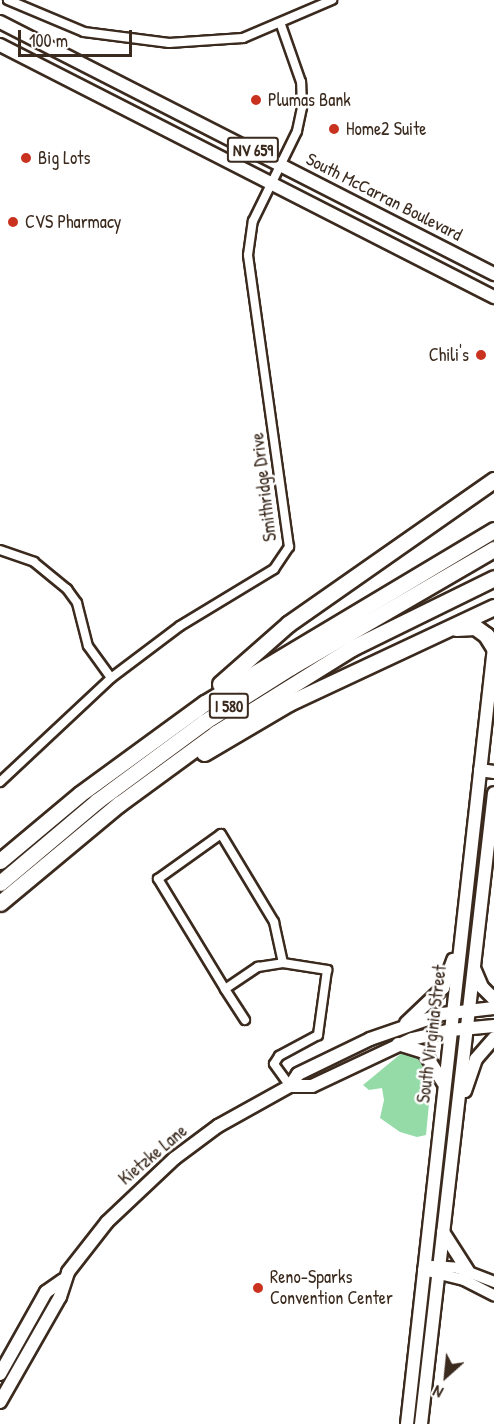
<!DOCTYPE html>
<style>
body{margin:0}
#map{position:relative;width:494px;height:1424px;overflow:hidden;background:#fff;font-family:"Patrick Hand",sans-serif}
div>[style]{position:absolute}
.green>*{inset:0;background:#94dba8}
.roads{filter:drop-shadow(2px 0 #3b2a1e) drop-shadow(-2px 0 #3b2a1e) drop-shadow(0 2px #3b2a1e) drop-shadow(0 -2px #3b2a1e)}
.minor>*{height:8px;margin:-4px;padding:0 4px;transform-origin:4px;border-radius:4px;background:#fff}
.tertiary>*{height:10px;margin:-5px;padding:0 5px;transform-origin:5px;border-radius:5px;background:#fff}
.secondary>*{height:12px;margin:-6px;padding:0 6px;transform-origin:6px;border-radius:6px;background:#fff}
.primary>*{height:12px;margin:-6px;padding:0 6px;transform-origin:6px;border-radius:6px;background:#fff}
.motorway>*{height:15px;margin:-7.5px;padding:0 7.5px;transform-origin:7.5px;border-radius:7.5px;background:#fff}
.dots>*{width:16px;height:16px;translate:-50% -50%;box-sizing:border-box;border:3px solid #fff;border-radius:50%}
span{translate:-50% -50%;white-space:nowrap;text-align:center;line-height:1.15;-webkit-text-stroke:5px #fff;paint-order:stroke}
.shield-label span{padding:2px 4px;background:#fff;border:2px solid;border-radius:4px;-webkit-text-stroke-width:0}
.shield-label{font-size:16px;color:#3b2a1e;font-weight:700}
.poi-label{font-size:18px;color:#3b2a1e}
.left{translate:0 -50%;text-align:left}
.right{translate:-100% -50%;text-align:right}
.street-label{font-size:18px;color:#3b2a1e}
.north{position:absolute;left:416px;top:1346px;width:60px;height:60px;-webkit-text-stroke:4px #fff;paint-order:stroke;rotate:207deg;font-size:16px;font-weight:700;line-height:24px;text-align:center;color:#3b2a1e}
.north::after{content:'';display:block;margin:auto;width:21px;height:27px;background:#3b2a1e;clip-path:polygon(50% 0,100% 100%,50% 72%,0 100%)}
.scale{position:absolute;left:18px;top:30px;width:114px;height:27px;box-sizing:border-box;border:3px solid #3b2a1e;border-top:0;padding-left:8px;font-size:18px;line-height:21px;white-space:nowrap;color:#3b2a1e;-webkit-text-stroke:4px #fff;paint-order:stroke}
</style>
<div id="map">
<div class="green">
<div style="clip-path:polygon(403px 1052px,423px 1059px,432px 1072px,426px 1135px,417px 1137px,400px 1132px,380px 1118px,384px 1100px,382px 1088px,369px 1090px,363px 1085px)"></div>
</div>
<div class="roads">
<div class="minor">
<div style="left:8px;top:0;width:82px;rotate:22.8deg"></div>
<div style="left:84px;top:32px;width:86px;rotate:7.4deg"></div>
<div style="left:169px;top:43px;width:74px;rotate:-3.9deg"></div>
<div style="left:243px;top:38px;width:97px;rotate:-23.1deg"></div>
<div style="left:0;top:550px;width:36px;rotate:19deg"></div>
<div style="left:34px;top:562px;width:43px;rotate:39.3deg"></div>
<div style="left:67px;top:589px;width:17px;rotate:54deg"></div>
<div style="left:77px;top:603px;width:44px;rotate:75.7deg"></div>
<div style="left:88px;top:646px;width:39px;rotate:54deg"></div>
<div style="left:0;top:782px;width:152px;rotate:-43.1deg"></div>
<div style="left:111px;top:678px;width:86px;rotate:-37deg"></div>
<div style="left:180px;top:626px;width:110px;rotate:-31.2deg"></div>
<div style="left:274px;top:569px;width:27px;rotate:-56deg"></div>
<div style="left:289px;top:547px;width:295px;rotate:-98deg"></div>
<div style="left:248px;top:255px;width:34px;rotate:-82deg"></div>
<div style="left:253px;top:221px;width:100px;rotate:-63.9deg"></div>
<div style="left:297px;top:131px;width:25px;rotate:-78deg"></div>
<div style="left:302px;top:107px;width:25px;rotate:-92deg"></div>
<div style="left:301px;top:82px;width:60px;rotate:-109.3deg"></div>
<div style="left:225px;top:989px;width:129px;rotate:-121.3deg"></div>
<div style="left:158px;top:879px;width:77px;rotate:-35.5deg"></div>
<div style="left:221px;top:834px;width:103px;rotate:58.9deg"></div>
<div style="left:274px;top:922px;width:42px;rotate:77.6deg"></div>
<div style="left:245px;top:1020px;width:37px;rotate:-123deg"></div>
<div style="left:225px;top:989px;width:40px;rotate:-34deg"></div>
<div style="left:258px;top:967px;width:25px;rotate:-9deg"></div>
<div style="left:283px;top:963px;width:45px;rotate:9deg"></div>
<div style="left:327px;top:970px;width:66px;rotate:97.9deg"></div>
<div style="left:318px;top:1035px;width:44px;rotate:151.7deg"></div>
<div style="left:279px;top:1056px;width:9px;rotate:122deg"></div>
<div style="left:274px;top:1064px;width:27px;rotate:54deg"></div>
</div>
<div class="tertiary">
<div style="left:432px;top:1266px;width:26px;rotate:4deg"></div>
<div style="left:458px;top:1268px;width:39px;rotate:21deg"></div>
<div style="left:423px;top:1270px;width:42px;rotate:13.7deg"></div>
<div style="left:464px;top:1280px;width:34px;rotate:27deg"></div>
</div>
<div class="secondary">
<div style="left:290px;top:1086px;width:22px"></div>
<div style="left:312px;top:1086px;width:110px;rotate:-25.2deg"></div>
<div style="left:412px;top:1039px;width:40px;rotate:-13deg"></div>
<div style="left:451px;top:1030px;width:43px;rotate:-5.3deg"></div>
<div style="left:0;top:1374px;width:94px;rotate:-60.7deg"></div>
<div style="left:46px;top:1292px;width:21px;rotate:-35deg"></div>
<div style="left:0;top:1402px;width:121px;rotate:-60.3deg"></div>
<div style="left:60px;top:1297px;width:26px;rotate:-72deg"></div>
<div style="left:68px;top:1272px;width:63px;rotate:-52deg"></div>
<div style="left:107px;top:1222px;width:93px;rotate:-43.3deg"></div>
<div style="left:175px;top:1158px;width:54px;rotate:-36.7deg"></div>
<div style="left:218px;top:1126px;width:82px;rotate:-29.1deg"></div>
<div style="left:290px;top:1086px;width:14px;rotate:-56deg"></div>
<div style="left:298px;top:1074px;width:80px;rotate:-25.9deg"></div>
<div style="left:370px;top:1039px;width:76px;rotate:-19.1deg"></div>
<div style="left:442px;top:1014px;width:52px;rotate:-6.6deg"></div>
</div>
<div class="primary">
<div style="left:0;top:22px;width:555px;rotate:27.03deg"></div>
<div style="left:0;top:45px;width:555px;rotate:27.03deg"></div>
<div style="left:480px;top:770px;width:14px;rotate:8deg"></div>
<div style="left:474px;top:968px;width:21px;rotate:67deg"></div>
<div style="left:482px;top:987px;width:17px;rotate:45deg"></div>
<div style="left:406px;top:1023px;width:51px;rotate:-43.4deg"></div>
<div style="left:443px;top:988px;width:30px;rotate:-70deg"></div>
<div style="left:398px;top:1044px;width:27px;rotate:17deg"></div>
<div style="left:424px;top:1052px;width:36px;rotate:58deg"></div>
<div style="left:465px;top:1091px;width:34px;rotate:-71deg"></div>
<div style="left:476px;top:1059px;width:28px;rotate:-49deg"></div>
<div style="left:443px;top:1232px;width:46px;rotate:57.3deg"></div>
<div style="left:407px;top:1424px;width:782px;rotate:-83.61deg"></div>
<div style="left:421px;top:1424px;width:635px;rotate:-83.4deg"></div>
</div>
<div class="motorway">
<div style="left:456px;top:628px;width:19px;rotate:-3deg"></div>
<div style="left:475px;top:627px;width:14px;rotate:36deg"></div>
<div style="left:486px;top:635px;width:15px;rotate:58deg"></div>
<div style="left:220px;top:684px;width:91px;rotate:-41.4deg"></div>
<div style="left:288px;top:624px;width:251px;rotate:-35deg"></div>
<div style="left:204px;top:753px;width:99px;rotate:-30.5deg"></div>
<div style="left:289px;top:703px;width:226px;rotate:-25.1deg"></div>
<div style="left:0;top:861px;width:104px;rotate:-39.9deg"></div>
<div style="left:80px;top:794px;width:155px;rotate:-36.1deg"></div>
<div style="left:205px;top:703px;width:337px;rotate:-30.9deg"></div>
<div style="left:0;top:883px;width:127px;rotate:-40.2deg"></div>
<div style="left:97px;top:801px;width:133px;rotate:-36.4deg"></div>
<div style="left:204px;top:722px;width:103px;rotate:-32.3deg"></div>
<div style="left:291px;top:667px;width:235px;rotate:-30.2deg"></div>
<div style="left:0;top:903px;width:155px;rotate:-39.8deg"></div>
<div style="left:119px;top:804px;width:120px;rotate:-36.2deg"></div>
<div style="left:216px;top:733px;width:160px;rotate:-32deg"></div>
<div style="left:352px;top:648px;width:158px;rotate:-26.2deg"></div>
</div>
</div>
<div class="dots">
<div style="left:256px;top:100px;background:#c8321e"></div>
<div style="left:334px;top:129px;background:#c8321e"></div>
<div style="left:26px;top:158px;background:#c8321e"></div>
<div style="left:13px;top:222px;background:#c8321e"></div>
<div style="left:481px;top:355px;background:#c8321e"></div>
<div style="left:258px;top:1288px;background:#c8321e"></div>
</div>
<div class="shield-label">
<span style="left:253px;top:150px">NV 659</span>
<span style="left:229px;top:706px">I 580</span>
</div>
<div class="poi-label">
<span class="left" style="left:268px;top:100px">Plumas Bank</span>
<span class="left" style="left:346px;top:129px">Home2 Suite</span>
<span class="left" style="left:38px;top:158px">Big Lots</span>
<span class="left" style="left:25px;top:222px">CVS Pharmacy</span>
<span class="right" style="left:469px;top:355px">Chili's</span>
<span class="left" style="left:270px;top:1288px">Reno-Sparks<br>Convention Center</span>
</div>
<div class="street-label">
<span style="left:384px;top:197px;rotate:27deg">South McCarran Boulevard</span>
<span style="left:264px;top:487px;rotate:-97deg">Smithridge Drive</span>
<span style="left:432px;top:1034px;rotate:-83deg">South Virginia Street</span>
<span style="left:153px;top:1155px;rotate:-40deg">Kietzke Lane</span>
</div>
<div class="north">N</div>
<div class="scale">100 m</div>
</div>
